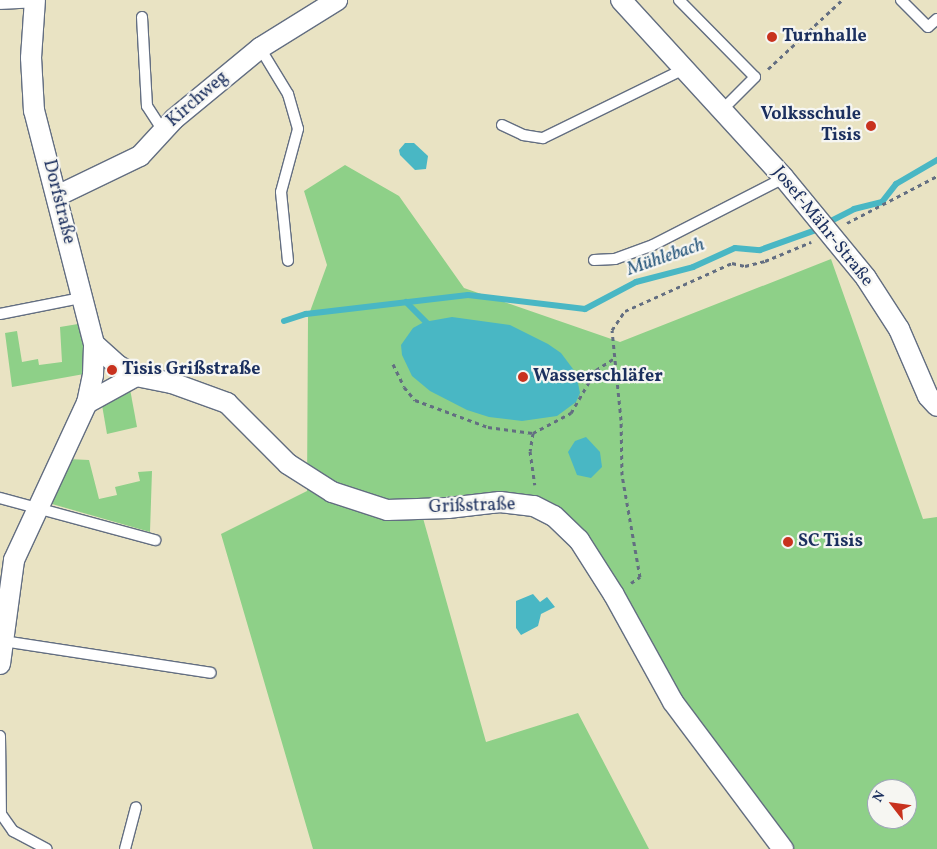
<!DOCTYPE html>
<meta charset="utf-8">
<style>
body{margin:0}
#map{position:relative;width:937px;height:849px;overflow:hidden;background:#e9e3c3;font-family:Vollkorn,serif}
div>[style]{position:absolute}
.green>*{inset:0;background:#8ed088}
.water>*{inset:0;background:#49b7c4}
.stream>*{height:6px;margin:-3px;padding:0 3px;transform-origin:3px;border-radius:3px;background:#49b7c4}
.path>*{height:3px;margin-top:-1.5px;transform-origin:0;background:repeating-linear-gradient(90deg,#636e81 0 4px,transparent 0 8px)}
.roads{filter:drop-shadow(1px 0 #636e81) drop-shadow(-1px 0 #636e81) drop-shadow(0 1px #636e81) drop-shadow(0 -1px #636e81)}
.lane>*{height:10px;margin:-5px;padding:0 5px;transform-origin:5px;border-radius:5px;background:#fff}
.street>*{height:20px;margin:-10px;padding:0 10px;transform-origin:10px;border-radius:10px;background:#fff}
.dots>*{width:14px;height:14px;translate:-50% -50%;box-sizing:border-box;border:2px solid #f6f6f2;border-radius:50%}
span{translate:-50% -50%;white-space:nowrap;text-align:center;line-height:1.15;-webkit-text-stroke:4.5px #f6f6f2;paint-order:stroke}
.poi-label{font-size:18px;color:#1b2f5e;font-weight:700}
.left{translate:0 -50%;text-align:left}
.right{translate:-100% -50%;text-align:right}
.street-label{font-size:18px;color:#1b2f5e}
.water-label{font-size:19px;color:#29587d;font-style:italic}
.north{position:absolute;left:867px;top:779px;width:50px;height:50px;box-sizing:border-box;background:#f6f6f2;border:1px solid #9ea6b7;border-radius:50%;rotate:300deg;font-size:14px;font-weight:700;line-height:20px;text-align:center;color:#1b2f5e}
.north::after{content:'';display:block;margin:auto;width:18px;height:22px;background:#c8321e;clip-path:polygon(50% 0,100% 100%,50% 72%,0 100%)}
</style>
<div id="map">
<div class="green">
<div style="clip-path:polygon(evenodd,345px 165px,399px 196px,464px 288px,620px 342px,831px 259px,923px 519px,937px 517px,937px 849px,785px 849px,734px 783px,581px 539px,532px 507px,421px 511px,486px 742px,578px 713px,649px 849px,313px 849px,221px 534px,307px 491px,308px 317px,327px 265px,304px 191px,345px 165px,877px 789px,907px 789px,907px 819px,877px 819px,877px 789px)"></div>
<div style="clip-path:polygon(78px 324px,86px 358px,84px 374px,12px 387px,5px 333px,17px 331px,22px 362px,38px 359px,39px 365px,62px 362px,60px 327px)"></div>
<div style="clip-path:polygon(130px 389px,137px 427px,107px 434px,102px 405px)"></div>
<div style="clip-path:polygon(68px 459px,89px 460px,99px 499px,117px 495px,115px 487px,140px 481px,138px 472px,152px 471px,150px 532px,52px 504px,49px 499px)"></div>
</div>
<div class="water">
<div style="clip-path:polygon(405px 143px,414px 143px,428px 156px,426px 169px,415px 170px,400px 155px,399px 150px)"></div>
<div style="clip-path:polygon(452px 317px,510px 325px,548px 344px,561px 353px,576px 373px,580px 393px,576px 402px,557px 416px,522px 421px,489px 417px,467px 410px,430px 391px,412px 376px,402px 355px,401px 345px,413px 328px,424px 322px)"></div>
<div style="clip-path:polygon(586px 437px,600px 452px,602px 467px,591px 478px,577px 475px,568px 452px,575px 441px)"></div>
<div style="clip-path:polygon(533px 594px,540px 602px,547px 597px,555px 607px,541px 614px,538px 626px,521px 635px,516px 628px,516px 601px)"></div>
</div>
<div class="stream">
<div style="left:827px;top:223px;width:30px;rotate:-27deg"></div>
<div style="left:854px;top:209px;width:29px;rotate:-14deg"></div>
<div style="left:882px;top:202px;width:23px;rotate:-52deg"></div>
<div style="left:896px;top:184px;width:48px;rotate:-30.3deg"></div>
<div style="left:406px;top:302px;width:34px;rotate:45deg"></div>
<div style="left:284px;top:321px;width:23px;rotate:-18deg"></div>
<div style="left:306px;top:314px;width:163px;rotate:-6.7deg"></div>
<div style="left:468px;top:295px;width:118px;rotate:6.8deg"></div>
<div style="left:585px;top:309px;width:58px;rotate:-27.9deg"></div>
<div style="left:636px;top:282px;width:59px;rotate:-14.7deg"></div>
<div style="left:693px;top:267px;width:46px;rotate:-24.3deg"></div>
<div style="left:735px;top:248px;width:25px;rotate:5deg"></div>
<div style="left:760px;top:250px;width:59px;rotate:-19.7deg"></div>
</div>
<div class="path">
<div style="left:768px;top:69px;width:101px;rotate:-43deg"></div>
<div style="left:847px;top:223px;width:102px;rotate:-27.6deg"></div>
<div style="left:393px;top:364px;width:25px;rotate:64deg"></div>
<div style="left:404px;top:387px;width:17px;rotate:50deg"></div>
<div style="left:415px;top:400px;width:78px;rotate:20.3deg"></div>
<div style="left:488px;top:427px;width:45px;rotate:7.6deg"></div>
<div style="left:533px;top:433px;width:43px;rotate:-27.8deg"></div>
<div style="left:571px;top:413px;width:50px;rotate:-59.8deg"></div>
<div style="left:596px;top:370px;width:24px;rotate:-33deg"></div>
<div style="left:533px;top:433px;width:18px;rotate:99deg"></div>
<div style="left:530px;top:451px;width:34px;rotate:82deg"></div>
<div style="left:631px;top:583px;width:11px;rotate:-34deg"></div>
<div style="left:640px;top:577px;width:104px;rotate:-100deg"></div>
<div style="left:622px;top:475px;width:55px;rotate:-91deg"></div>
<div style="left:621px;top:420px;width:90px;rotate:-95.7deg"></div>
<div style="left:612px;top:330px;width:23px;rotate:-56deg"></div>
<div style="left:625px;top:311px;width:117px;rotate:-24.2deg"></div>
<div style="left:732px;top:263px;width:13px;rotate:13deg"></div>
<div style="left:745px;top:266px;width:21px;rotate:-14deg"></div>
<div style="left:765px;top:261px;width:50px;rotate:-22.4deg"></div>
</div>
<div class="roads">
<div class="lane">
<div style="left:679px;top:0;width:108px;rotate:45.4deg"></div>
<div style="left:755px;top:77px;width:47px;rotate:135deg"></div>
<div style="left:901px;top:0;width:38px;rotate:45deg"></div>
<div style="left:928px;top:27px;width:12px;rotate:-42deg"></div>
<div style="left:0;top:4px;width:34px;rotate:-3deg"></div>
<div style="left:142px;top:17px;width:89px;rotate:86.8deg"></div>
<div style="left:147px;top:106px;width:30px;rotate:57deg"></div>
<div style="left:260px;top:48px;width:54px;rotate:58.7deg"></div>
<div style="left:288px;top:94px;width:36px;rotate:74deg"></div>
<div style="left:298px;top:129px;width:65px;rotate:105.1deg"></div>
<div style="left:281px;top:192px;width:69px;rotate:84.2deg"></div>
<div style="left:502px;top:125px;width:23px;rotate:25deg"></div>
<div style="left:523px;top:135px;width:20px;rotate:9deg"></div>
<div style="left:543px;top:138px;width:157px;rotate:-26.1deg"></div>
<div style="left:594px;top:260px;width:21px;rotate:-3deg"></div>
<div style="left:615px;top:259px;width:40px;rotate:-20.2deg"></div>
<div style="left:653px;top:245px;width:147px;rotate:-27.1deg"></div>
<div style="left:0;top:314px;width:83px;rotate:-11.2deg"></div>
<div style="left:0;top:498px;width:161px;rotate:15.2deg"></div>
<div style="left:3px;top:641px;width:210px;rotate:8.7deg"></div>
<div style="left:0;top:736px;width:78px;rotate:89.3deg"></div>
<div style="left:1px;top:814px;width:21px;rotate:55deg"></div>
<div style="left:13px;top:831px;width:38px;rotate:28deg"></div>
<div style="left:125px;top:849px;width:43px;rotate:-75.3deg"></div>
</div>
<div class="street">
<div style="left:621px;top:0;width:241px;rotate:47.5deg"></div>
<div style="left:784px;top:178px;width:129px;rotate:50.6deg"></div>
<div style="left:866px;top:278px;width:61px;rotate:57.1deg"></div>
<div style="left:899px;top:329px;width:73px;rotate:66.6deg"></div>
<div style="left:928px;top:396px;width:13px;rotate:48deg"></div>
<div style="left:57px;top:196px;width:92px;rotate:-25.7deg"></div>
<div style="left:140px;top:156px;width:50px;rotate:-47.4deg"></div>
<div style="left:174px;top:119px;width:112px;rotate:-39.5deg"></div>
<div style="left:260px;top:48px;width:91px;rotate:-31.9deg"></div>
<div style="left:94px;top:344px;width:31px;rotate:42deg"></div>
<div style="left:117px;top:365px;width:22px;rotate:30deg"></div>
<div style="left:136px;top:376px;width:37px;rotate:11deg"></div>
<div style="left:172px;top:383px;width:59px;rotate:20deg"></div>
<div style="left:227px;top:403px;width:86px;rotate:45deg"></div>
<div style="left:288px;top:464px;width:52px;rotate:32.5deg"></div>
<div style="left:332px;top:492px;width:58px;rotate:18.1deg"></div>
<div style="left:387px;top:510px;width:61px;rotate:-1.9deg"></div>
<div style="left:448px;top:508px;width:52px;rotate:-6.6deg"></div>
<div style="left:500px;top:502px;width:34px;rotate:7deg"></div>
<div style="left:534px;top:506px;width:22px;rotate:27deg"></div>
<div style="left:554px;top:516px;width:35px;rotate:44deg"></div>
<div style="left:579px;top:540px;width:65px;rotate:57.5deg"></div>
<div style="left:614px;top:595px;width:122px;rotate:61.1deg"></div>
<div style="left:673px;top:702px;width:184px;rotate:53.2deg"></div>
<div style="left:87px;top:403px;width:56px;rotate:-28.9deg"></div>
<div style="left:0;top:664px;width:105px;rotate:-82.3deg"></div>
<div style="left:14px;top:560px;width:173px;rotate:-65.1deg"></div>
<div style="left:87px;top:403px;width:29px;rotate:-78deg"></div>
<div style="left:93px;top:375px;width:31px;rotate:-88deg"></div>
<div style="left:94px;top:344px;width:241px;rotate:-104.4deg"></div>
<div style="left:34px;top:111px;width:53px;rotate:-93.2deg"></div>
<div style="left:31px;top:58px;width:58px;rotate:-86.1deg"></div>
</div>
</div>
<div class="dots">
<div style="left:772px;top:37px;background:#c8321e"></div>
<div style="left:871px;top:126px;background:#c8321e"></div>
<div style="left:112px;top:370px;background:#c8321e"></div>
<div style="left:523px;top:377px;background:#c8321e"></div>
<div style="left:788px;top:542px;background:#c8321e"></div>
</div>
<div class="poi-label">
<span class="left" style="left:782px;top:37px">Turnhalle</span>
<span class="right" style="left:861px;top:126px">Volksschule<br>Tisis</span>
<span class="left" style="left:122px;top:370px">Tisis Grißstraße</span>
<span class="left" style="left:533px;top:377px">Wasserschläfer</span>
<span class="left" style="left:798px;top:542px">SC Tisis</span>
</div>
<div class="street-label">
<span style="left:198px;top:100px;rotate:-41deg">Kirchweg</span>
<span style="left:58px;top:202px;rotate:76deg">Dorfstraße</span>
<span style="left:822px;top:227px;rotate:51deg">Josef-Mähr-Straße</span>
<span style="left:472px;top:507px;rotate:-2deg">Grißstraße</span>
</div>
<div class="water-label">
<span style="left:666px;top:258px;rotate:-19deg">Mühlebach</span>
</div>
<div class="north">N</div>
</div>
